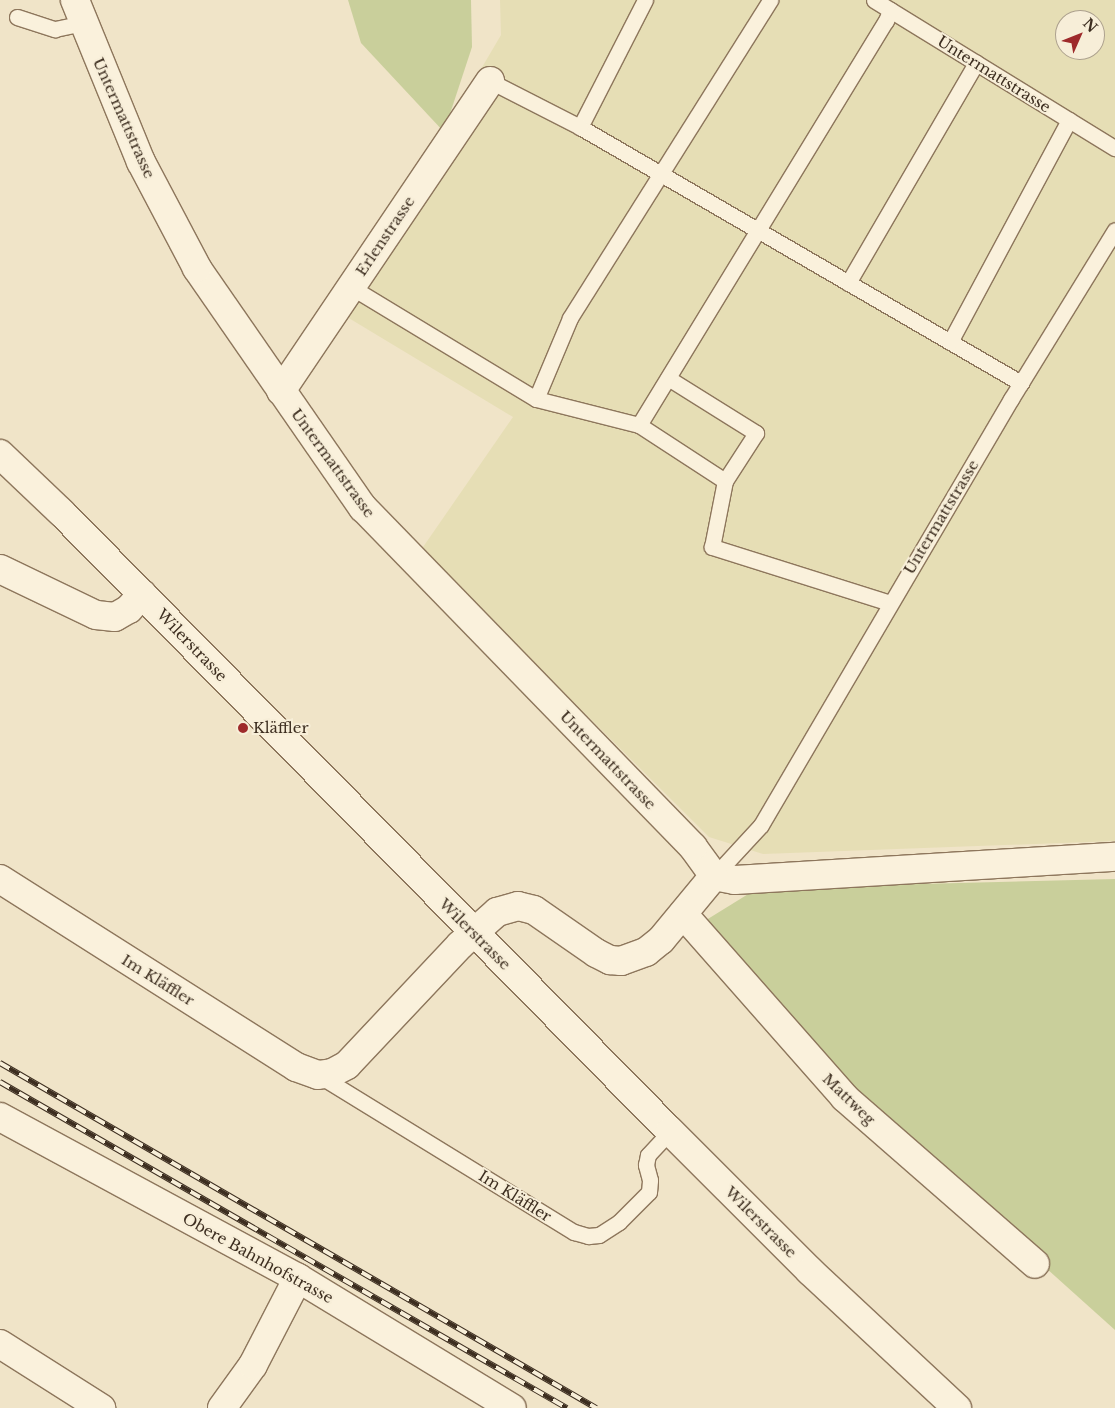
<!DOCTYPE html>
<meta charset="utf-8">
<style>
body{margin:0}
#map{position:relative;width:1115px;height:1408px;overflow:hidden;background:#f0e4c8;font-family:"Libre Baskerville",serif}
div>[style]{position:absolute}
.farmland>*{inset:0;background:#e6deb5}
.green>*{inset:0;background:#c9cf9b}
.roads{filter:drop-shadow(1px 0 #8d765c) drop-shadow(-1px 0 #8d765c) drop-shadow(0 1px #8d765c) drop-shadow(0 -1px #8d765c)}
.service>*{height:15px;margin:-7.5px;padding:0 7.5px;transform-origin:7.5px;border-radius:7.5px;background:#faf1dc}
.minor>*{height:28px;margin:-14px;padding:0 14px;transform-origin:14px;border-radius:14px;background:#faf1dc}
.secondary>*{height:28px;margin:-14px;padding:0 14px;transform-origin:14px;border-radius:14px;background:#faf1dc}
.rail>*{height:5.5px;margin-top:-2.75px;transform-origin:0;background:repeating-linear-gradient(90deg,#f7eed8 0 11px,#3d2e20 0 22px);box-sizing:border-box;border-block:1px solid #3d2e20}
.dots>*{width:14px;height:14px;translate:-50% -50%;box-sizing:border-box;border:2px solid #f7eed8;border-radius:50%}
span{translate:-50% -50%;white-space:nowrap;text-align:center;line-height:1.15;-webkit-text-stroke:4px #f7eed8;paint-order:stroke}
.street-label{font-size:15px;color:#3d2e20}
.poi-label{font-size:15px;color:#3d2e20}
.left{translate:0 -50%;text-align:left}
.north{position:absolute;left:1055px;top:10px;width:50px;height:50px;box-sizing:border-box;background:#f7eed8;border:1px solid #ada18e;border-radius:50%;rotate:46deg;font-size:14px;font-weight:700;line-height:20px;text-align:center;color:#3d2e20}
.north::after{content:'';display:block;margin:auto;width:18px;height:22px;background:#9e2a2b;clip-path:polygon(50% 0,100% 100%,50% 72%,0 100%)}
</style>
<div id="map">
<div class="farmland">
<div style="clip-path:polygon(evenodd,500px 0,1115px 0,1115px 841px,763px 854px,709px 837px,421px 550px,513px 417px,347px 317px,444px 132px,501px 35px,500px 0,1065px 20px,1095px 20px,1095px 50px,1065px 50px,1065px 20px)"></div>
</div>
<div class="green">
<div style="clip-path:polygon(348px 0,471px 0,472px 47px,444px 132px,361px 43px)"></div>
<div style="clip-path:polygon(1115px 879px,1115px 1330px,948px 1180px,690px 930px,758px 888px)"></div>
</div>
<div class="roads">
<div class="service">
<div style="left:645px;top:0;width:143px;rotate:117.1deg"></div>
<div style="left:580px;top:127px;width:510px;rotate:30.14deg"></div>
<div style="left:874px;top:0;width:283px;rotate:31.6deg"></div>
<div style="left:17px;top:17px;width:40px;rotate:18deg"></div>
<div style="left:55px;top:29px;width:29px;rotate:-12deg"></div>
<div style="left:490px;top:81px;width:101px;rotate:27.1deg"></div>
<div style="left:848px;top:283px;width:255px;rotate:-59.8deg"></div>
<div style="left:351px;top:287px;width:216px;rotate:31.2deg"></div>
<div style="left:950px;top:342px;width:252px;rotate:-61.8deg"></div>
<div style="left:668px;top:378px;width:104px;rotate:32deg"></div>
<div style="left:756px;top:433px;width:57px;rotate:122.9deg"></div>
<div style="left:639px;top:425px;width:106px;rotate:-165.8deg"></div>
<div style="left:536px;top:399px;width:88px;rotate:-67.2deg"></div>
<div style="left:570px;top:318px;width:376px;rotate:-57.8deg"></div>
<div style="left:890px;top:603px;width:187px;rotate:-162.5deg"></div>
<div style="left:712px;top:547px;width:67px;rotate:-78.9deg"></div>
<div style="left:725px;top:481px;width:103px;rotate:-146.9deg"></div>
<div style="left:639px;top:425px;width:474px;rotate:-58.6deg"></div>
<div style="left:886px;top:21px;width:12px;rotate:-70deg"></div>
<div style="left:714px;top:876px;width:69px;rotate:-47.3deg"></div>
<div style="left:761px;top:825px;width:494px;rotate:-59.6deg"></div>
<div style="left:1011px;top:399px;width:198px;rotate:-58.4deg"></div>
<div style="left:320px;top:1076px;width:298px;rotate:31.6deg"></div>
<div style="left:574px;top:1232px;width:15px;rotate:16deg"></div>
<div style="left:588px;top:1236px;width:11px;rotate:-5deg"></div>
<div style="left:599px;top:1235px;width:24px;rotate:-33deg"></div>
<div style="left:619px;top:1222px;width:42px;rotate:-45deg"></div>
<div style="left:649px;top:1192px;width:12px;rotate:-85deg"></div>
<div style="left:650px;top:1180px;width:16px;rotate:-105deg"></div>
<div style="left:646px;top:1165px;width:10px;rotate:-79deg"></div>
<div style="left:648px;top:1155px;width:33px;rotate:-47deg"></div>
</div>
<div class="minor">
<div style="left:281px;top:391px;width:374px;rotate:-56deg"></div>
<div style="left:0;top:569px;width:106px;rotate:25.6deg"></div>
<div style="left:96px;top:615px;width:19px;rotate:6deg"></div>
<div style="left:115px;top:617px;width:16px;rotate:-30deg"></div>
<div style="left:129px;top:609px;width:20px;rotate:-49deg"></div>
<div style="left:714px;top:876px;width:21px;rotate:11deg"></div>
<div style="left:735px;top:880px;width:381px;rotate:-3.5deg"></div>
<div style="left:0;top:879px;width:351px;rotate:32.4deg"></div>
<div style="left:296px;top:1067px;width:23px;rotate:20deg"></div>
<div style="left:318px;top:1075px;width:14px;rotate:-8deg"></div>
<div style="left:332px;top:1073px;width:17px;rotate:-28deg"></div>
<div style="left:347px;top:1065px;width:165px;rotate:-46.7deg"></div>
<div style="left:460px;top:945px;width:50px;rotate:-41.7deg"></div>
<div style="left:497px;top:912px;width:22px;rotate:-16deg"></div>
<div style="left:518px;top:906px;width:16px;rotate:14deg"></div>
<div style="left:534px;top:910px;width:75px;rotate:34.7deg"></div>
<div style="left:596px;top:953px;width:16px;rotate:27deg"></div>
<div style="left:610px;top:960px;width:11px;rotate:5deg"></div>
<div style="left:621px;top:961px;width:27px;rotate:-20deg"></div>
<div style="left:646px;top:952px;width:19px;rotate:-39deg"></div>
<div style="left:661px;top:940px;width:83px;rotate:-50.4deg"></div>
<div style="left:714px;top:876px;width:36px;rotate:-126deg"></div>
<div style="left:693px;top:847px;width:473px;rotate:-134.2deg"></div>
<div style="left:363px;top:508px;width:292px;rotate:-124.7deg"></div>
<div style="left:197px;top:268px;width:120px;rotate:-117.8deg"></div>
<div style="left:141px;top:162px;width:175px;rotate:-112.2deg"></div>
<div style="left:683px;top:914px;width:245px;rotate:48.6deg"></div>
<div style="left:845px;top:1098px;width:252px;rotate:41.1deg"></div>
<div style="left:0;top:1117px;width:339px;rotate:28.4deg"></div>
<div style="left:298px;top:1278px;width:250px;rotate:31.3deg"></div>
<div style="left:0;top:1344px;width:120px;rotate:32.4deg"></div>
<div style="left:222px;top:1408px;width:53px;rotate:-54.2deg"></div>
<div style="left:253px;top:1365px;width:98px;rotate:-62.7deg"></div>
</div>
<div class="secondary">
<div style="left:0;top:454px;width:84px;rotate:43.6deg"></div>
<div style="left:61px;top:512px;width:868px;rotate:45.47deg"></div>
<div style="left:670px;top:1131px;width:198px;rotate:45deg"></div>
<div style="left:810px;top:1271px;width:201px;rotate:43deg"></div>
</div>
</div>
<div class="rail">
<div style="left:0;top:1063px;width:689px;rotate:30.06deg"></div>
<div style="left:0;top:1082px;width:654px;rotate:29.9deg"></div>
</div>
<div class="dots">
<div style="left:243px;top:728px;background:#9e2a2b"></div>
</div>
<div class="street-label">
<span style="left:994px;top:74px;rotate:32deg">Untermattstrasse</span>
<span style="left:124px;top:118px;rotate:66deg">Untermattstrasse</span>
<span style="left:385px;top:236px;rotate:-56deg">Erlenstrasse</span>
<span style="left:333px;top:463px;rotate:54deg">Untermattstrasse</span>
<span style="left:941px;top:517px;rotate:-59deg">Untermattstrasse</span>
<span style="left:192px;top:645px;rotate:46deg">Wilerstrasse</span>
<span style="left:608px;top:760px;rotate:46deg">Untermattstrasse</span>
<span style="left:475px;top:934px;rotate:45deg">Wilerstrasse</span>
<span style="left:158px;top:980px;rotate:32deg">Im Kläffler</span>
<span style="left:849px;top:1099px;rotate:44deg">Mattweg</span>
<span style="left:515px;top:1196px;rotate:32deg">Im Kläffler</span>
<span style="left:761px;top:1222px;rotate:45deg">Wilerstrasse</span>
<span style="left:258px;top:1258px;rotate:29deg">Obere Bahnhofstrasse</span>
</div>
<div class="poi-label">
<span class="left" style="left:253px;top:728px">Kläffler</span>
</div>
<div class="north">N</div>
</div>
